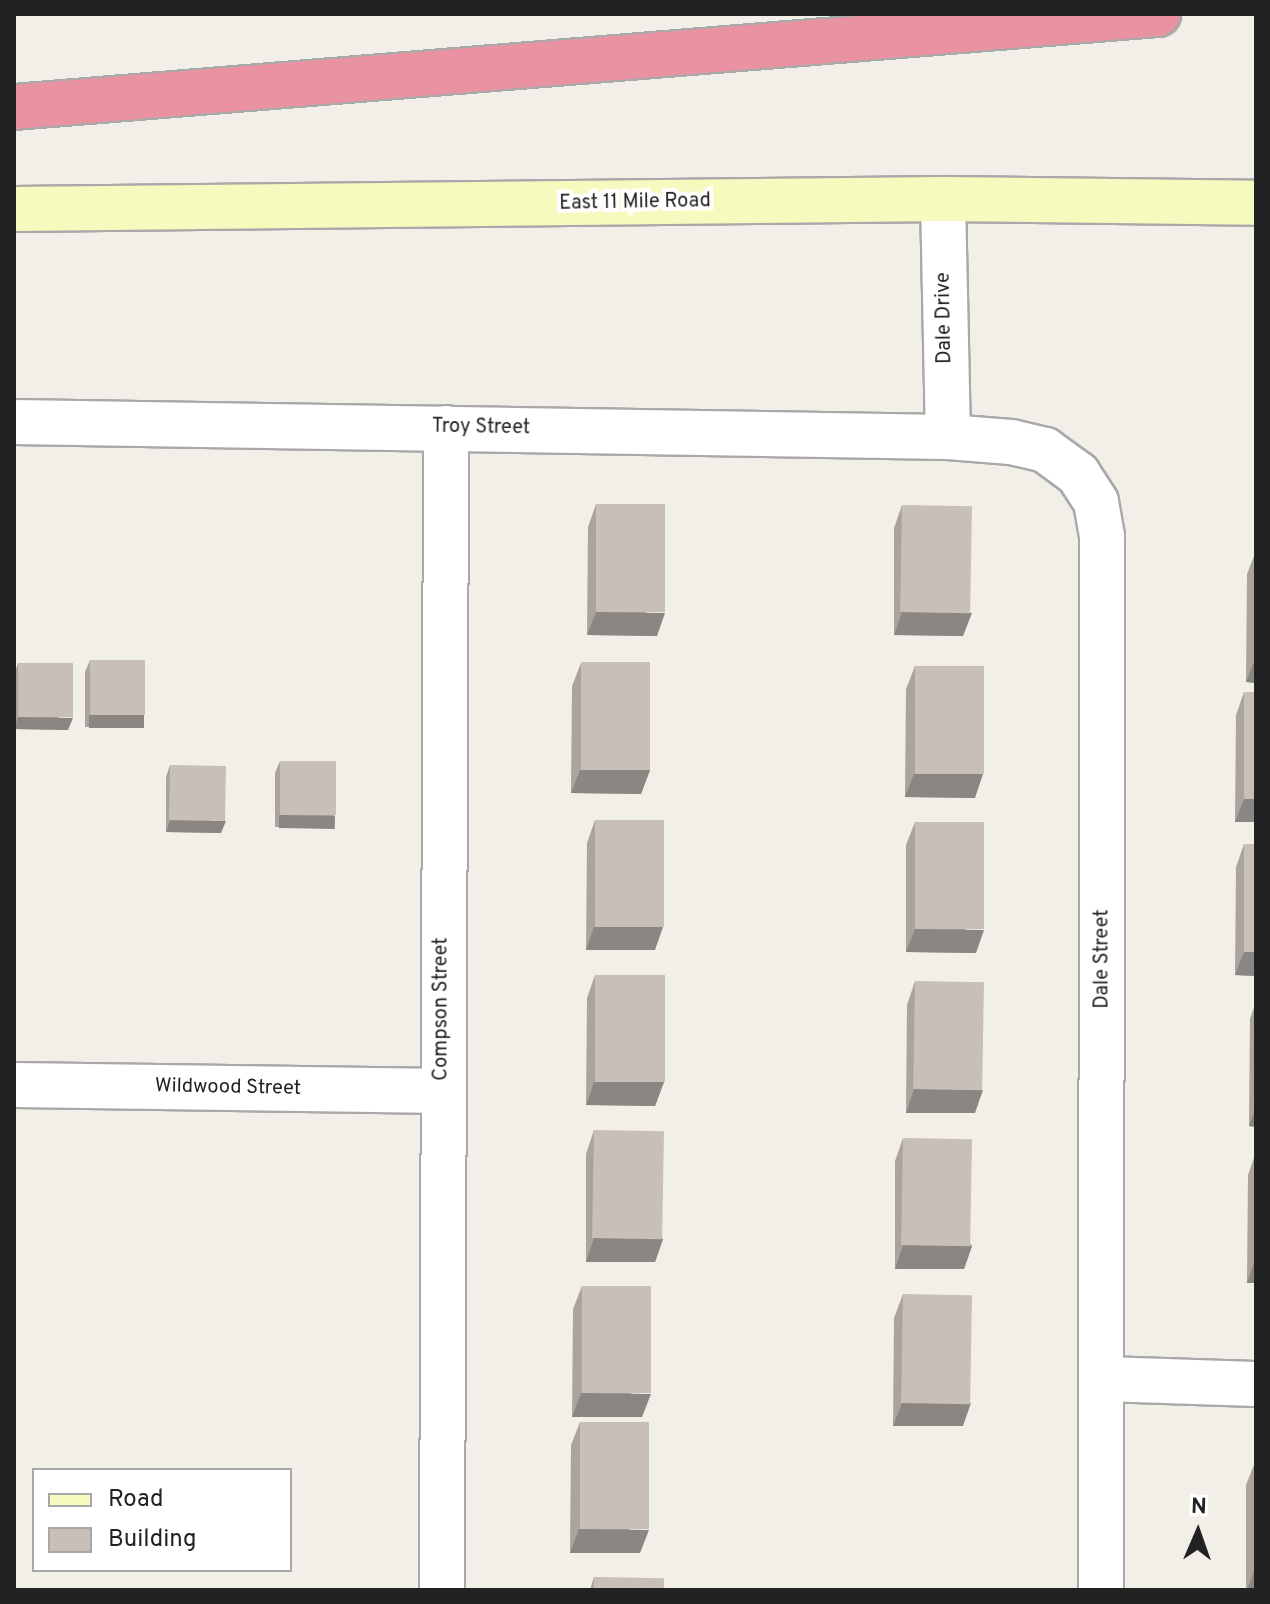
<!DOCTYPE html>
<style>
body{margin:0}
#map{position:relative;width:1270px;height:1604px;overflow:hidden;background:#f2efe9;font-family:Overpass,sans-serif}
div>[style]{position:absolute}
.roads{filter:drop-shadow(2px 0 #a9a9a9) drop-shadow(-2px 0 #a9a9a9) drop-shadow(0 2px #a9a9a9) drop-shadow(0 -2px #a9a9a9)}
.minor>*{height:44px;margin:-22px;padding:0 22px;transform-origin:22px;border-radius:22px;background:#fff}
.secondary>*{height:44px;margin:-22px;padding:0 22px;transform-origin:22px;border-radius:22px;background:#f7fabf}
.motorway>*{height:44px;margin:-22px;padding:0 22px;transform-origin:22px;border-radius:22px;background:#e892a2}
.wall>*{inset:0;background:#aba49e}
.shaded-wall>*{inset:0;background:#8b8681;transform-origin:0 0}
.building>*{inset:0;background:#c7bfb8;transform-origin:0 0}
span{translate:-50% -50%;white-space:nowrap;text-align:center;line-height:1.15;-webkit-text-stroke:8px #fff;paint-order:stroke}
.street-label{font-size:20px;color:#222}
.frame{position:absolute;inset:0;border:16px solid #222;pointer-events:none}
.legend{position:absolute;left:32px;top:1468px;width:260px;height:104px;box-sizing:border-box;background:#fff;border:2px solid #a7a7a7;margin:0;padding:10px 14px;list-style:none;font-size:24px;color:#222}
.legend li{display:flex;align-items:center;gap:16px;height:40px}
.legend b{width:40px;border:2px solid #a7a7a7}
.north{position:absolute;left:1158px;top:1492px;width:80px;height:80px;-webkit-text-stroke:6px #fff;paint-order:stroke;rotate:2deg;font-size:22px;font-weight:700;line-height:32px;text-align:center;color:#222}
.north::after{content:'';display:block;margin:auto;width:28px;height:36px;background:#222;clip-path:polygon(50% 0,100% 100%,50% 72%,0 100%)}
</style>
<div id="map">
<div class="roads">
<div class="minor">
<div style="left:943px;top:199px;width:238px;rotate:88.8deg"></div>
<div style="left:14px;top:422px;width:934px;rotate:0.92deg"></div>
<div style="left:948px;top:437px;width:63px;rotate:4.5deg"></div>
<div style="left:1011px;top:442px;width:35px;rotate:13deg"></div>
<div style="left:1045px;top:450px;width:41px;rotate:36deg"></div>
<div style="left:1078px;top:474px;width:33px;rotate:57deg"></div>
<div style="left:1096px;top:502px;width:35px;rotate:80deg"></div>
<div style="left:1102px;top:536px;width:1054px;rotate:90.05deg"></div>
<div style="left:14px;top:1085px;width:427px;rotate:0.8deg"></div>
<div style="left:1104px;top:1379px;width:152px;rotate:1.9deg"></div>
<div style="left:442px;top:1590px;width:1162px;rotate:-89.8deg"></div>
</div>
<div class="secondary">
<div style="left:14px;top:209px;width:929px;rotate:-0.62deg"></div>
<div style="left:943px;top:199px;width:313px;rotate:0.7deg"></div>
</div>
<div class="motorway">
<div style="left:14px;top:107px;width:1148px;rotate:-4.65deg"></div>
</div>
</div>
<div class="wall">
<div style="clip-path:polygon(596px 504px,657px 636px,587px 635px,588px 527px)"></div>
<div style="clip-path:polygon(902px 505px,963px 636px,894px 635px,894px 528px)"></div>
<div style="clip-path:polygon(1256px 551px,1256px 683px,1246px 682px,1247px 574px)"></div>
<div style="clip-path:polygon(90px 660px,144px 715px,140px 727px,85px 727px,85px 672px)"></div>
<div style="clip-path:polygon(18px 663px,68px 730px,14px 729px,14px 675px)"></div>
<div style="clip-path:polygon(581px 663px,650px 770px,641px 794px,571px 793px,572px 686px)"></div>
<div style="clip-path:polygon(915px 666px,975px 798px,905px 797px,906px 689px)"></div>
<div style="clip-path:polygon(1244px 692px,1256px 692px,1256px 822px,1235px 822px,1236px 715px)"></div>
<div style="clip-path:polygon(280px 761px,335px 816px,331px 828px,275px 827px,275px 773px)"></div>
<div style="clip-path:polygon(170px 765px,221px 833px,166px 832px,166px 777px)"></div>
<div style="clip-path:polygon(595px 820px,655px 950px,586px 950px,587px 843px)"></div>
<div style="clip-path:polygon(915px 822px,976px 953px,906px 952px,906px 845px)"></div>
<div style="clip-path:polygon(1244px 844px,1256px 976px,1235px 975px,1236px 867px)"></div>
<div style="clip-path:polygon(595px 975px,664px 1082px,655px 1106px,586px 1105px,587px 998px)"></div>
<div style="clip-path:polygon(915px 981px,975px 1113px,906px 1113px,907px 1005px)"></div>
<div style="clip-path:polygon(1256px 1002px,1256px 1127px,1249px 1126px,1250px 1019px)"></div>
<div style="clip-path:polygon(594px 1130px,663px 1239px,655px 1262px,586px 1262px,586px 1154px)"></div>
<div style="clip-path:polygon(903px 1138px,972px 1246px,964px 1269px,895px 1269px,895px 1161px)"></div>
<div style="clip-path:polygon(1256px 1152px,1256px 1283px,1247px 1283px,1248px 1175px)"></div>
<div style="clip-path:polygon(582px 1286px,642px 1417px,572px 1417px,573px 1309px)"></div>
<div style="clip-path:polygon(903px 1294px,963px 1426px,893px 1426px,894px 1318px)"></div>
<div style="clip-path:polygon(580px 1422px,640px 1553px,570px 1553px,571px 1445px)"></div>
<div style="clip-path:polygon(1255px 1462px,1256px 1590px,1246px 1590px,1246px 1485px)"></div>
<div style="clip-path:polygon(594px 1577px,664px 1590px,590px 1590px)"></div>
</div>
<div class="shaded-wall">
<div style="clip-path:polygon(596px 612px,665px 613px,657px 636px,587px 635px)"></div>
<div style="clip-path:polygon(902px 612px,972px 613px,963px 636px,894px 635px)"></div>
<div style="clip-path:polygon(1255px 659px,1256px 659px,1256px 683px,1246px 682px)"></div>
<div style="left:89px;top:715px;width:55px;height:13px"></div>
<div style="clip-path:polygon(18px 717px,73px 718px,68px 730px,14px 729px)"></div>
<div style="clip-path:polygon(580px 770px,650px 770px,641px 794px,571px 793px)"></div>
<div style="clip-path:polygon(914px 774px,983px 774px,975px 798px,905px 797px)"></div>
<div style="clip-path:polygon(1244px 799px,1256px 799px,1256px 822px,1235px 822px)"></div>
<div style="left:279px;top:815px;width:56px;height:13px;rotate:1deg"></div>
<div style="clip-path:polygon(170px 820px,226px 821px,221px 833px,166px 832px)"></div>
<div style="clip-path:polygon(594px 927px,663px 927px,655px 950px,586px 950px)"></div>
<div style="clip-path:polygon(915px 929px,984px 930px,976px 953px,906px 952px)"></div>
<div style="clip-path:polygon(1244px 952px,1256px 952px,1256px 976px,1235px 975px)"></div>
<div style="clip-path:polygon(594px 1082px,664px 1082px,655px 1106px,586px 1105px)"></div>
<div style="clip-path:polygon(914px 1089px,983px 1090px,975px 1113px,906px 1113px)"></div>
<div style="clip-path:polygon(1256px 1107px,1256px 1127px,1249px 1126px)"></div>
<div style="clip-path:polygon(594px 1238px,663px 1239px,655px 1262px,586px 1262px)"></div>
<div style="clip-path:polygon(903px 1245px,972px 1246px,964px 1269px,895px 1269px)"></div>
<div style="clip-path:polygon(1255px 1260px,1256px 1283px,1247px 1283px)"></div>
<div style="clip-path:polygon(581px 1393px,651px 1394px,642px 1417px,572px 1417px)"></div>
<div style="clip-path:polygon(902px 1403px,971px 1403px,963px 1426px,893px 1426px)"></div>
<div style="clip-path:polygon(579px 1529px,649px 1530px,640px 1553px,570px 1553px)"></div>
<div style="clip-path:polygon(1255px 1569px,1256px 1569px,1256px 1590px,1247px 1590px)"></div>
</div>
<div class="building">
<div style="left:596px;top:504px;width:69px;height:108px"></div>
<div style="left:902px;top:505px;width:70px;height:107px;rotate:1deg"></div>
<div style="clip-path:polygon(1256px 551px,1256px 659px,1255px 659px)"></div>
<div style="left:90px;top:660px;width:55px;height:55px"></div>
<div style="left:650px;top:662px;width:108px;height:69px;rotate:90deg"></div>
<div style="left:18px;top:663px;width:55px;height:54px"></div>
<div style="left:915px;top:666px;width:69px;height:108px"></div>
<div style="left:1244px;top:692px;width:12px;height:107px"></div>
<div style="left:280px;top:761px;width:56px;height:54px"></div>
<div style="left:170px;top:765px;width:56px;height:55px;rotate:1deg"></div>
<div style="left:595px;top:820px;width:69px;height:107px"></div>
<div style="left:915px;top:822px;width:69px;height:107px"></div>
<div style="left:1244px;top:844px;width:12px;height:108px"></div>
<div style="left:595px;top:975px;width:70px;height:107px"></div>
<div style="left:915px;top:981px;width:69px;height:108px;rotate:1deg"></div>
<div style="left:594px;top:1130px;width:70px;height:108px;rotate:1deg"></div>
<div style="left:903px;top:1138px;width:69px;height:107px;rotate:1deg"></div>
<div style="clip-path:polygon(1256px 1182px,1256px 1260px,1255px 1260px)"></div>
<div style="left:582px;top:1286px;width:69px;height:107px"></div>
<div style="left:903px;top:1294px;width:69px;height:109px;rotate:1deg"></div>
<div style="left:580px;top:1422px;width:69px;height:107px"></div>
<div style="left:1255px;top:1462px;width:1px;height:107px"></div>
<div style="left:594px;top:1577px;width:70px;height:13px;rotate:1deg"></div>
</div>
<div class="street-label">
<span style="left:635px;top:203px;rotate:-1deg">East 11 Mile Road</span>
<span style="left:945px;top:318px;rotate:-91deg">Dale Drive</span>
<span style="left:481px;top:428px;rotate:1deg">Troy Street</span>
<span style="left:1103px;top:959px;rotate:-90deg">Dale Street</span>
<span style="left:442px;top:1009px;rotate:-90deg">Compson Street</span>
<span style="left:228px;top:1088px;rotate:1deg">Wildwood Street</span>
</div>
<div class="frame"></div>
<ul class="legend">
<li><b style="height:10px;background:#f7fabf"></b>Road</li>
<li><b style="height:22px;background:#c7bfb8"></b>Building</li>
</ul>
<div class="north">N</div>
</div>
